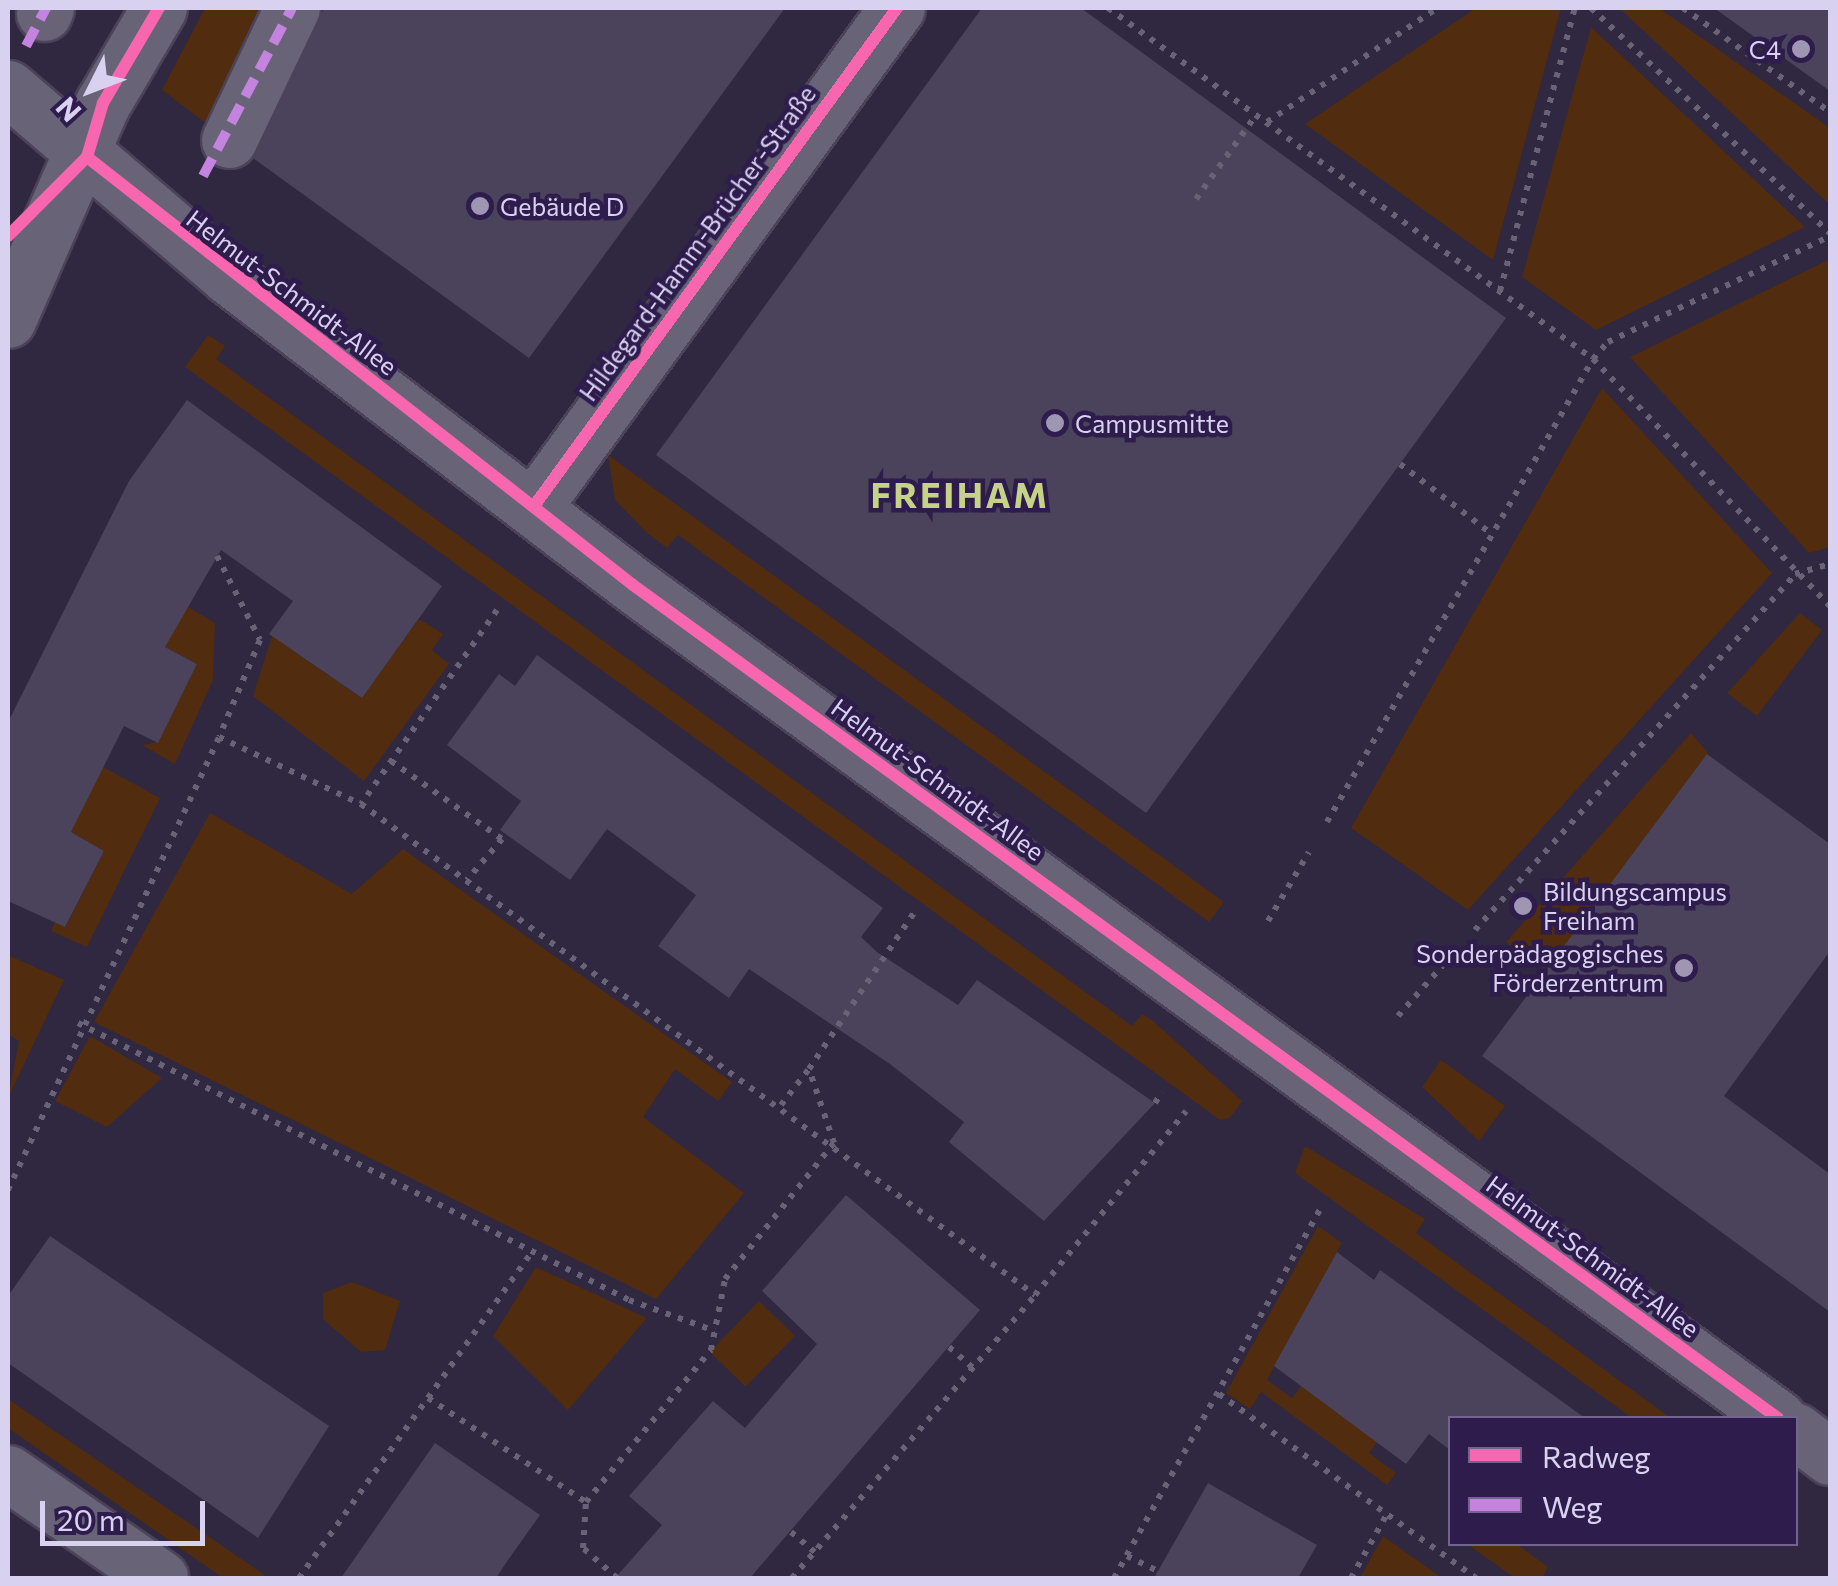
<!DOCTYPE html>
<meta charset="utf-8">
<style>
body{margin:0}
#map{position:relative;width:1838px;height:1586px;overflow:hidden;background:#302741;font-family:Commissioner,sans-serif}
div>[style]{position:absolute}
.green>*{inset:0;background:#512c0f;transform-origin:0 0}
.building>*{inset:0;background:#4a435b}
.path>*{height:6px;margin-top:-3px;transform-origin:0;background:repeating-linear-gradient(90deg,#696377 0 5px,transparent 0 13px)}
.roads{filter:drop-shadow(2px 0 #4b435a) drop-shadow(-2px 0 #4b435a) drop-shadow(0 2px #4b435a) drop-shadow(0 -2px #4b435a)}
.minor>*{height:55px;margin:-27.5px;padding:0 27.5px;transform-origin:27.5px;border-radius:27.5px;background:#696378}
.quiet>*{height:10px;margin-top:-5px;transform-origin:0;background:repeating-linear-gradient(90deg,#c483df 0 20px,transparent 0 30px)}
.cycleway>*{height:12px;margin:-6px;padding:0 6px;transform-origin:6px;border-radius:6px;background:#f766af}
.dots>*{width:28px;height:28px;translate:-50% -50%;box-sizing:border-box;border:5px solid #2d1c4c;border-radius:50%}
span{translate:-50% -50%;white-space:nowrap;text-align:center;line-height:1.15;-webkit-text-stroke:9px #2d1c4c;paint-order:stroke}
.poi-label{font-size:25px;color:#d9d1f0}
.right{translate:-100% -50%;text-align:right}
.left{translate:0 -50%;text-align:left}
.street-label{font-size:25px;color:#d9d1f0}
.district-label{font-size:35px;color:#c6d387;font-weight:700;letter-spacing:2.5px}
.frame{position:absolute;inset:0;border:10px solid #d9d1f0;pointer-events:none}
.legend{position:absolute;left:1448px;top:1416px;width:350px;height:130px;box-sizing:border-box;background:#2d1c4c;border:2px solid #72648e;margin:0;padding:12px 18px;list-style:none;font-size:30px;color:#d9d1f0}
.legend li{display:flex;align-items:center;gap:20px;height:50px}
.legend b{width:50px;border:2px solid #72648e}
.north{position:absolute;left:40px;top:40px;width:100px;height:100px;-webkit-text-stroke:8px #2d1c4c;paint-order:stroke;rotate:228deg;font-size:28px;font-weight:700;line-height:40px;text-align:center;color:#d9d1f0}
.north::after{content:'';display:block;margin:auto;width:35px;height:45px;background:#d9d1f0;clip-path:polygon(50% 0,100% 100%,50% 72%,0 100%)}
.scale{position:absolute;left:40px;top:1501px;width:165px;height:45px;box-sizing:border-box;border:5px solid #d9d1f0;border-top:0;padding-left:12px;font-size:30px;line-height:35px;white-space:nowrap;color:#d9d1f0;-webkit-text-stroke:8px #2d1c4c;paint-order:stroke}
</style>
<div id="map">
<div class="green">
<div style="clip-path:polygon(205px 8px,265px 8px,207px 124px,162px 90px)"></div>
<div style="clip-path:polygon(1476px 8px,1561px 8px,1493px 260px,1305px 124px)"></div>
<div style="clip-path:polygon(1619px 8px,1659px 8px,1830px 128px,1830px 205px)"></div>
<div style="clip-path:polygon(1591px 27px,1805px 227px,1596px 330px,1522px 277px)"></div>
<div style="clip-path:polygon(1830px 259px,1830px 547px,1809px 553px,1630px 357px)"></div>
<div style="clip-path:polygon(208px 335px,225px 346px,216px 359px,1132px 1026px,1142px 1014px,1153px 1021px,1242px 1101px,1230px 1118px,1220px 1120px,185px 367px)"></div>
<div style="clip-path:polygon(1602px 388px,1772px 573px,1468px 910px,1351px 828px)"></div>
<div style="clip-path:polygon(608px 455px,1224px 902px,1209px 922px,678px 535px,667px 548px,647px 533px,615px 500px)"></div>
<div style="clip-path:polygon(183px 604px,215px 623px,213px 680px,175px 764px,142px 745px,158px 742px,197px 664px,165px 647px)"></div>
<div style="clip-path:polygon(1800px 613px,1822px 630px,1757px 716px,1727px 693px)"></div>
<div style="clip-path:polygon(419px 619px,443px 634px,432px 650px,449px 664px,364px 781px,253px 696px,272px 636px,361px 698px)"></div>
<div style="clip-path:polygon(1691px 733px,1708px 753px,1547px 972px,1506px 942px)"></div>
<div style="clip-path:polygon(103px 767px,160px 798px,87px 947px,51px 931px,55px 922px,66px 926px,104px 851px,71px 832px)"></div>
<div style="clip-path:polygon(210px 813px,352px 894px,403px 849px,732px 1082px,718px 1101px,675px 1069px,643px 1117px,744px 1193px,656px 1299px,94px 1022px)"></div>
<div style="clip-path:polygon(8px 955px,64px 980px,8px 1098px,19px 1041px,8px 1034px)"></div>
<div style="clip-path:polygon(90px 1036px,162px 1078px,107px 1127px,55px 1101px)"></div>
<div style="clip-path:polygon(1441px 1060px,1505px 1106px,1479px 1141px,1422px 1087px)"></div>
<div style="clip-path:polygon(1305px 1146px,1425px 1219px,1416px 1233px,1671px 1418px,1632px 1418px,1295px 1173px)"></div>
<div style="clip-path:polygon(1318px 1226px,1342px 1243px,1267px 1380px,1292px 1398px,1301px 1386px,1377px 1442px,1369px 1453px,1396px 1473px,1387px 1485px,1261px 1392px,1250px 1409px,1226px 1393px)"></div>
<div style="clip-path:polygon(536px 1267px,647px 1318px,568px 1410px,493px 1336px)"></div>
<div style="clip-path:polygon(352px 1282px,400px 1301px,385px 1350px,361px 1352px,323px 1319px,323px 1293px)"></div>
<div style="left:759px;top:1301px;width:50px;height:71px;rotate:44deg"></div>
<div style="clip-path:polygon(8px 1399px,269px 1578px,223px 1578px,8px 1428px)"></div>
<div style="clip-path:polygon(1383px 1536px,1442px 1578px,1360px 1578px)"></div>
<div style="clip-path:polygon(1467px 1544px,1517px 1544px,1548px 1567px,1542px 1578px,1515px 1578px)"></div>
</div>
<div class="building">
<div style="clip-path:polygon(324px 8px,785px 8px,529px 358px,253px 158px)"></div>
<div style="clip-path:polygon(982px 8px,1081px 8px,1506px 318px,1146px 813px,656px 455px)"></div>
<div style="clip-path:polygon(1714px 8px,1830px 8px,1830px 91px)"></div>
<div style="clip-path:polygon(187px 400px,442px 586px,362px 698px,269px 634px,293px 601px,221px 550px,165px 647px,197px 664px,158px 743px,124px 726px,71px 832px,104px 851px,65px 927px,8px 901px,8px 722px,129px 481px)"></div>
<div style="clip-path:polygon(537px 655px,883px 908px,861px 937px,877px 952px,958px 1005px,977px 980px,1155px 1103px,1044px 1221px,949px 1142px,964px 1122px,890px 1064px,749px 969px,729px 998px,658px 946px,696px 895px,607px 829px,570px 880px,500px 830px,521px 801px,447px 745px,499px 674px,515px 686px)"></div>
<div style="clip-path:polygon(1707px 754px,1830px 844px,1830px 951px,1724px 1096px,1830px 1174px,1830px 1312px,1482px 1056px)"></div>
<div style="clip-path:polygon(846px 1195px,980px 1310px,750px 1578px,615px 1578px,662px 1525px,629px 1496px,713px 1401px,745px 1428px,817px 1344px,762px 1291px)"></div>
<div style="clip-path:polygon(50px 1236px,329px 1426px,258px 1538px,8px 1363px,8px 1296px)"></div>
<div style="clip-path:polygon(1337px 1252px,1374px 1280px,1380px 1270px,1585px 1418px,1450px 1418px,1450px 1450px,1429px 1434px,1406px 1464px,1274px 1366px)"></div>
<div style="clip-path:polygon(435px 1443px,540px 1515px,508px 1560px,496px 1578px,341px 1578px)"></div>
<div style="clip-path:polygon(1208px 1483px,1317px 1545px,1298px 1578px,1154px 1578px)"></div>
</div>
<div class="path">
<div style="left:1108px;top:8px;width:599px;rotate:35.89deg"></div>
<div style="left:1593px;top:359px;width:342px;rotate:46.2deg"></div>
<div style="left:1591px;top:8px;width:328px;rotate:43.3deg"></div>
<div style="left:1683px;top:8px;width:180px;rotate:35.3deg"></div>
<div style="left:1267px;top:122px;width:205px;rotate:-33.8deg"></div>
<div style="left:1196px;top:199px;width:103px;rotate:-54.5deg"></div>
<div style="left:1500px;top:291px;width:293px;rotate:-75.2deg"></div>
<div style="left:1400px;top:464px;width:116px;rotate:37.3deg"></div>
<div style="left:217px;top:556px;width:94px;rotate:62.9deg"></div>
<div style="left:260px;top:640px;width:105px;rotate:112.9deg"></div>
<div style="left:497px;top:610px;width:237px;rotate:125deg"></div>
<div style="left:361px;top:804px;width:834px;rotate:36.07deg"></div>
<div style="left:1035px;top:1295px;width:238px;rotate:-50.6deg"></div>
<div style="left:391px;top:761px;width:136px;rotate:35.1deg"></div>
<div style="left:502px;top:839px;width:54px;rotate:130.5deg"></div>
<div style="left:1327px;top:822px;width:534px;rotate:-60.12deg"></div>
<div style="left:1593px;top:359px;width:23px;rotate:-49deg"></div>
<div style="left:1608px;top:342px;width:246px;rotate:-25.5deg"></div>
<div style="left:1268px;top:921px;width:80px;rotate:-59.3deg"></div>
<div style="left:1475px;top:930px;width:479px;rotate:-48deg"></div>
<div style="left:1795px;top:574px;width:36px;rotate:-16deg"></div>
<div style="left:1398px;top:1016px;width:81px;rotate:-48.5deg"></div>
<div style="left:78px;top:1023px;width:617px;rotate:26.69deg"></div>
<div style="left:629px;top:1300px;width:91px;rotate:19.8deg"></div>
<div style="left:1155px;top:1103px;width:13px;rotate:-58deg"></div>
<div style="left:781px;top:1105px;width:46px;rotate:-52.1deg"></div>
<div style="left:8px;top:1190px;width:500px;rotate:-65deg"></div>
<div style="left:219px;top:737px;width:157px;rotate:25.3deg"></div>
<div style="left:949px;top:1347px;width:32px;rotate:41deg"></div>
<div style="left:1219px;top:1394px;width:316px;rotate:35.6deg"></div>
<div style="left:428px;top:1398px;width:181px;rotate:-54.6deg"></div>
<div style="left:791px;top:1532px;width:31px;rotate:40deg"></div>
<div style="left:1127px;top:1556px;width:34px;rotate:26deg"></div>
<div style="left:299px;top:1578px;width:221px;rotate:-54.4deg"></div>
<div style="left:428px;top:1398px;width:189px;rotate:33.4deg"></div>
<div style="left:617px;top:1578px;width:45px;rotate:-138.6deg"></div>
<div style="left:583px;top:1548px;width:46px;rotate:-86.3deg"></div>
<div style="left:586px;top:1502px;width:197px;rotate:-50.6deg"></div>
<div style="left:711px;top:1350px;width:72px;rotate:-78.8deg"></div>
<div style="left:725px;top:1279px;width:174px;rotate:-51.3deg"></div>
<div style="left:834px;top:1143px;width:78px;rotate:-108.7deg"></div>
<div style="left:809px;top:1069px;width:188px;rotate:-56.1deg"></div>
<div style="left:792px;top:1578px;width:373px;rotate:-49.3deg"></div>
<div style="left:1114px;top:1578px;width:423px;rotate:-60.8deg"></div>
<div style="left:1351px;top:1578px;width:73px;rotate:-60.6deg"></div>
</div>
<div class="roads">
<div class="minor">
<div style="left:44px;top:13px;width:5px;rotate:-68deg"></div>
<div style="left:8px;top:88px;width:291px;rotate:40.5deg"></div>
<div style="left:229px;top:277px;width:508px;rotate:37.32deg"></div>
<div style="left:633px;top:585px;width:1416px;rotate:36.04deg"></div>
<div style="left:229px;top:140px;width:146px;rotate:-64.5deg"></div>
<div style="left:8px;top:320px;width:237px;rotate:-66.4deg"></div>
<div style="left:103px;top:103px;width:110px;rotate:-59.5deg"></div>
<div style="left:534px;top:506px;width:616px;rotate:-53.91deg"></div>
<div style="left:1796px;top:1431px;width:43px;rotate:37.4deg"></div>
<div style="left:8px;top:1473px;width:185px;rotate:34.6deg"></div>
</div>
</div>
<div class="quiet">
<div style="left:26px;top:46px;width:43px;rotate:-62.2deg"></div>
<div style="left:203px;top:176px;width:190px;rotate:-62.1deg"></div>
</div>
<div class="cycleway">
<div style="left:87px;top:157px;width:694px;rotate:38.09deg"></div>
<div style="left:633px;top:585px;width:1416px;rotate:36.04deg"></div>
<div style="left:8px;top:236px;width:112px;rotate:-45deg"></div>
<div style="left:87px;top:157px;width:56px;rotate:-73.5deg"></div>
<div style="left:103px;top:103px;width:110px;rotate:-59.5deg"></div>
<div style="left:534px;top:506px;width:616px;rotate:-53.91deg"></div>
</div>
<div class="dots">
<div style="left:1801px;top:49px;background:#9e96b3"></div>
<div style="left:480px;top:206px;background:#9e96b3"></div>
<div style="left:1055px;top:423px;background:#9e96b3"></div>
<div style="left:1523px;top:906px;background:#9e96b3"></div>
<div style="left:1684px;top:968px;background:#9e96b3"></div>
</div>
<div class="poi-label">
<span class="right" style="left:1781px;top:49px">C4</span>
<span class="left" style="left:500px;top:206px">Gebäude D</span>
<span class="left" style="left:1075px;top:423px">Campusmitte</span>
<span class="left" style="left:1543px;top:906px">Bildungscampus<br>Freiham</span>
<span class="right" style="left:1664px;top:968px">Sonderpädagogisches<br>Förderzentrum</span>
</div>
<div class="street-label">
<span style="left:697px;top:243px;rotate:-54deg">Hildegard-Hamm-Brücher-Straße</span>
<span style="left:292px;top:292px;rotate:37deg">Helmut-Schmidt-Allee</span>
<span style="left:938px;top:779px;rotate:36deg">Helmut-Schmidt-Allee</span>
<span style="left:1593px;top:1256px;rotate:36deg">Helmut-Schmidt-Allee</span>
</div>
<div class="district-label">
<span style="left:960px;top:494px">FREIHAM</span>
</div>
<div class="frame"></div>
<ul class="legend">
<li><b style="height:12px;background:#f766af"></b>Radweg</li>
<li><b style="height:12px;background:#c483df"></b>Weg</li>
</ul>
<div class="north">N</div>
<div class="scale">20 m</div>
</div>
